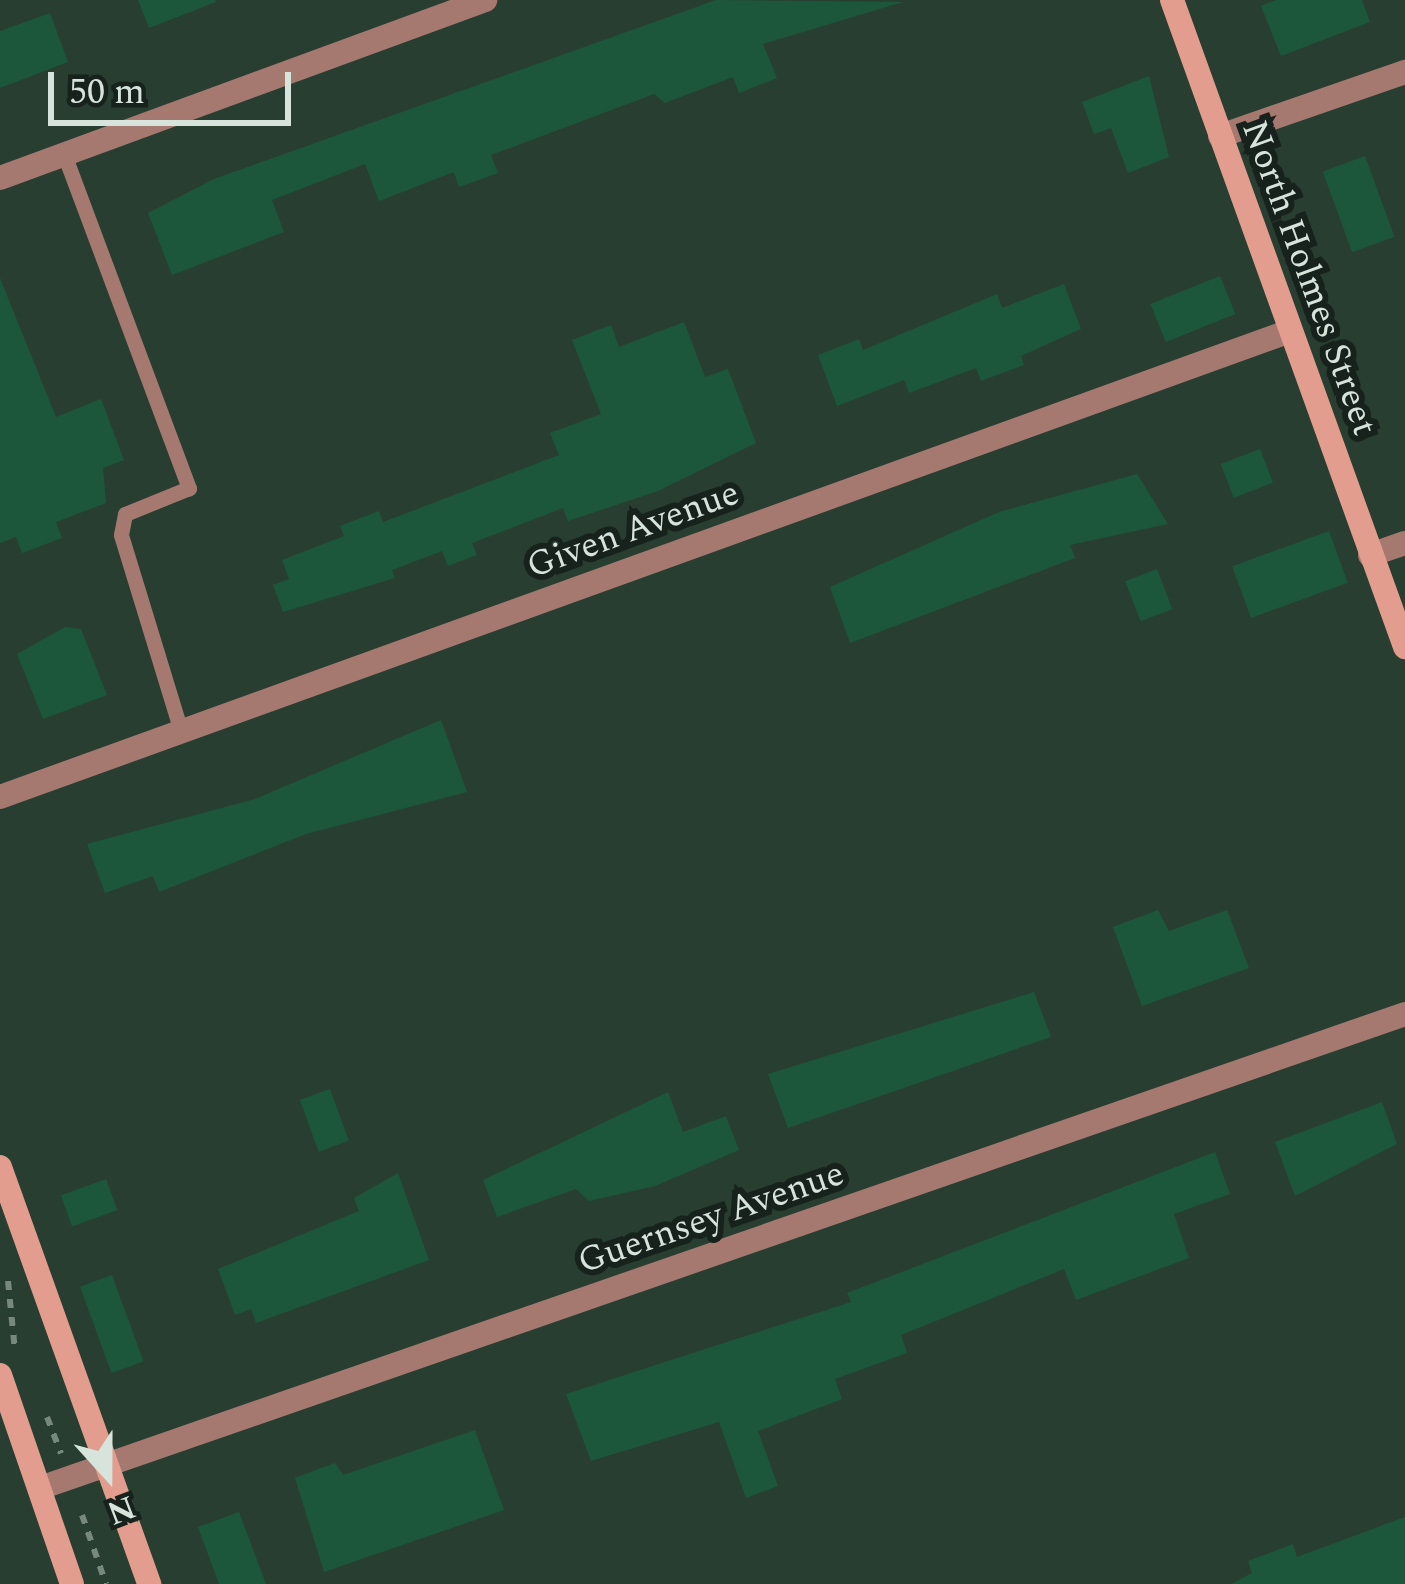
<!DOCTYPE html>
<style>
body{margin:0}
#map{position:relative;width:1405px;height:1584px;overflow:hidden;background:#283e31;font-family:Spectral,serif}
div>[style]{position:absolute}
.building>*{inset:0;background:#1d573b;transform-origin:0 0}
.path>*{height:6px;margin-top:-3px;transform-origin:0;background:repeating-linear-gradient(90deg,#77897e 0 9px,transparent 0 18px)}
.lane>*{height:15px;margin:-7.5px;padding:0 7.5px;transform-origin:7.5px;border-radius:7.5px;background:#a67970}
.street>*{height:24px;margin:-12px;padding:0 12px;transform-origin:12px;border-radius:12px;background:#a67970}
.secondary>*{height:24px;margin:-12px;padding:0 12px;transform-origin:12px;border-radius:12px;background:#e39d8e}
span{translate:-50% -50%;white-space:nowrap;text-align:center;line-height:1.15;-webkit-text-stroke:12px #18221c;paint-order:stroke}
.street-label{font-size:36px;color:#d7e4dc}
.north{position:absolute;left:48px;top:1416px;width:120px;height:120px;-webkit-text-stroke:9px #18221c;paint-order:stroke;rotate:159deg;font-size:33px;font-weight:700;line-height:48px;text-align:center;color:#d7e4dc}
.north::after{content:'';display:block;margin:auto;width:42px;height:54px;background:#d7e4dc;clip-path:polygon(50% 0,100% 100%,50% 72%,0 100%)}
.scale{position:absolute;left:48px;top:72px;width:243px;height:54px;box-sizing:border-box;border:6px solid #d7e4dc;border-top:0;padding-left:15px;font-size:36px;line-height:42px;white-space:nowrap;color:#d7e4dc;-webkit-text-stroke:9px #18221c;paint-order:stroke}
</style>
<div id="map">
<div class="building">
<div style="clip-path:polygon(138px 0,215px 0,216px 2px,149px 28px)"></div>
<div style="clip-path:polygon(716px 0,903px 2px,763px 44px,777px 78px,739px 93px,733px 77px,665px 103px,654px 94px,491px 155px,498px 173px,459px 187px,454px 172px,379px 201px,365px 164px,272px 200px,284px 232px,172px 275px,148px 213px,214px 179px)"></div>
<div style="clip-path:polygon(1276px 0,1362px 0,1370px 22px,1281px 56px,1261px 6px)"></div>
<div style="clip-path:polygon(50px 13px,68px 62px,0 88px,0 31px)"></div>
<div style="clip-path:polygon(1149px 76px,1169px 157px,1128px 173px,1111px 128px,1094px 134px,1082px 102px)"></div>
<div style="left:1365px;top:156px;width:86px;height:45px;rotate:70deg"></div>
<div style="left:1220px;top:276px;width:41px;height:75px;rotate:68deg"></div>
<div style="clip-path:polygon(0 278px,56px 417px,101px 399px,124px 460px,103px 468px,106px 503px,56px 522px,62px 538px,22px 553px,16px 537px,0 543px)"></div>
<div style="clip-path:polygon(1064px 284px,1081px 329px,1021px 356px,1024px 365px,981px 381px,976px 368px,909px 393px,904px 380px,837px 406px,818px 355px,859px 339px,863px 350px,997px 294px,1002px 308px)"></div>
<div style="clip-path:polygon(684px 322px,705px 377px,728px 369px,756px 443px,658px 491px,568px 521px,563px 508px,472px 543px,477px 555px,448px 566px,442px 551px,392px 570px,395px 578px,283px 612px,273px 585px,289px 579px,282px 560px,344px 536px,340px 526px,379px 511px,383px 522px,559px 455px,550px 433px,601px 414px,572px 340px,611px 325px,619px 347px)"></div>
<div style="left:1260px;top:449px;width:36px;height:42px;rotate:69deg"></div>
<div style="clip-path:polygon(1137px 474px,1168px 524px,1070px 545px,1075px 558px,850px 643px,830px 587px,999px 512px)"></div>
<div style="left:1329px;top:531px;width:55px;height:103px;rotate:70deg"></div>
<div style="left:1157px;top:569px;width:43px;height:34px;rotate:69deg"></div>
<div style="clip-path:polygon(65px 627px,81px 629px,107px 695px,43px 719px,17px 654px)"></div>
<div style="clip-path:polygon(441px 720px,467px 792px,306px 834px,159px 892px,153px 876px,105px 893px,87px 844px,255px 799px)"></div>
<div style="clip-path:polygon(1158px 910px,1169px 931px,1227px 910px,1249px 968px,1142px 1006px,1113px 927px)"></div>
<div style="clip-path:polygon(1034px 992px,1051px 1037px,788px 1128px,768px 1074px)"></div>
<div style="left:330px;top:1089px;width:55px;height:32px;rotate:70deg"></div>
<div style="clip-path:polygon(668px 1092px,683px 1132px,726px 1116px,739px 1150px,655px 1186px,589px 1201px,576px 1189px,497px 1217px,483px 1180px)"></div>
<div style="clip-path:polygon(1382px 1102px,1397px 1144px,1295px 1196px,1275px 1142px)"></div>
<div style="clip-path:polygon(1215px 1152px,1230px 1194px,1174px 1214px,1189px 1258px,1076px 1300px,1064px 1269px,901px 1335px,907px 1353px,835px 1379px,842px 1399px,758px 1431px,778px 1486px,746px 1498px,719px 1422px,591px 1461px,566px 1394px,851px 1302px,847px 1293px)"></div>
<div style="clip-path:polygon(398px 1173px,429px 1260px,256px 1323px,251px 1309px,235px 1315px,218px 1269px,359px 1211px,354px 1198px)"></div>
<div style="left:106px;top:1179px;width:33px;height:48px;rotate:70deg"></div>
<div style="left:112px;top:1275px;width:92px;height:34px;rotate:70deg"></div>
<div style="clip-path:polygon(475px 1430px,504px 1510px,324px 1572px,295px 1478px,335px 1463px,343px 1475px)"></div>
<div style="clip-path:polygon(239px 1512px,266px 1584px,219px 1584px,198px 1527px)"></div>
<div style="clip-path:polygon(1405px 1517px,1405px 1584px,1231px 1584px,1252px 1573px,1248px 1561px,1293px 1544px,1297px 1557px)"></div>
</div>
<div class="path">
<div style="left:8px;top:1281px;width:70px;rotate:84.3deg"></div>
<div style="left:47px;top:1417px;width:39px;rotate:69deg"></div>
<div style="left:82px;top:1515px;width:73px;rotate:70.8deg"></div>
</div>
<div class="lane">
<div style="left:64px;top:154px;width:357px;rotate:69.5deg"></div>
<div style="left:189px;top:488px;width:69px;rotate:157.9deg"></div>
<div style="left:125px;top:514px;width:21px;rotate:101deg"></div>
<div style="left:121px;top:535px;width:205px;rotate:73deg"></div>
</div>
<div class="street">
<div style="left:1220px;top:136px;width:196px;rotate:-19.1deg"></div>
<div style="left:0;top:178px;width:517px;rotate:-20.15deg"></div>
<div style="left:1370px;top:555px;width:37px;rotate:-19deg"></div>
<div style="left:0;top:797px;width:1372px;rotate:-19.86deg"></div>
<div style="left:40px;top:1488px;width:1445px;rotate:-19.15deg"></div>
</div>
<div class="secondary">
<div style="left:1172px;top:0;width:688px;rotate:70.19deg"></div>
<div style="left:0;top:1167px;width:443px;rotate:70.3deg"></div>
<div style="left:0;top:1375px;width:221px;rotate:71deg"></div>
</div>
<div class="street-label">
<span style="left:1309px;top:278px;rotate:70deg">North Holmes Street</span>
<span style="left:633px;top:530px;rotate:-20deg">Given Avenue</span>
<span style="left:711px;top:1218px;rotate:-19deg">Guernsey Avenue</span>
</div>
<div class="north">N</div>
<div class="scale">50 m</div>
</div>
